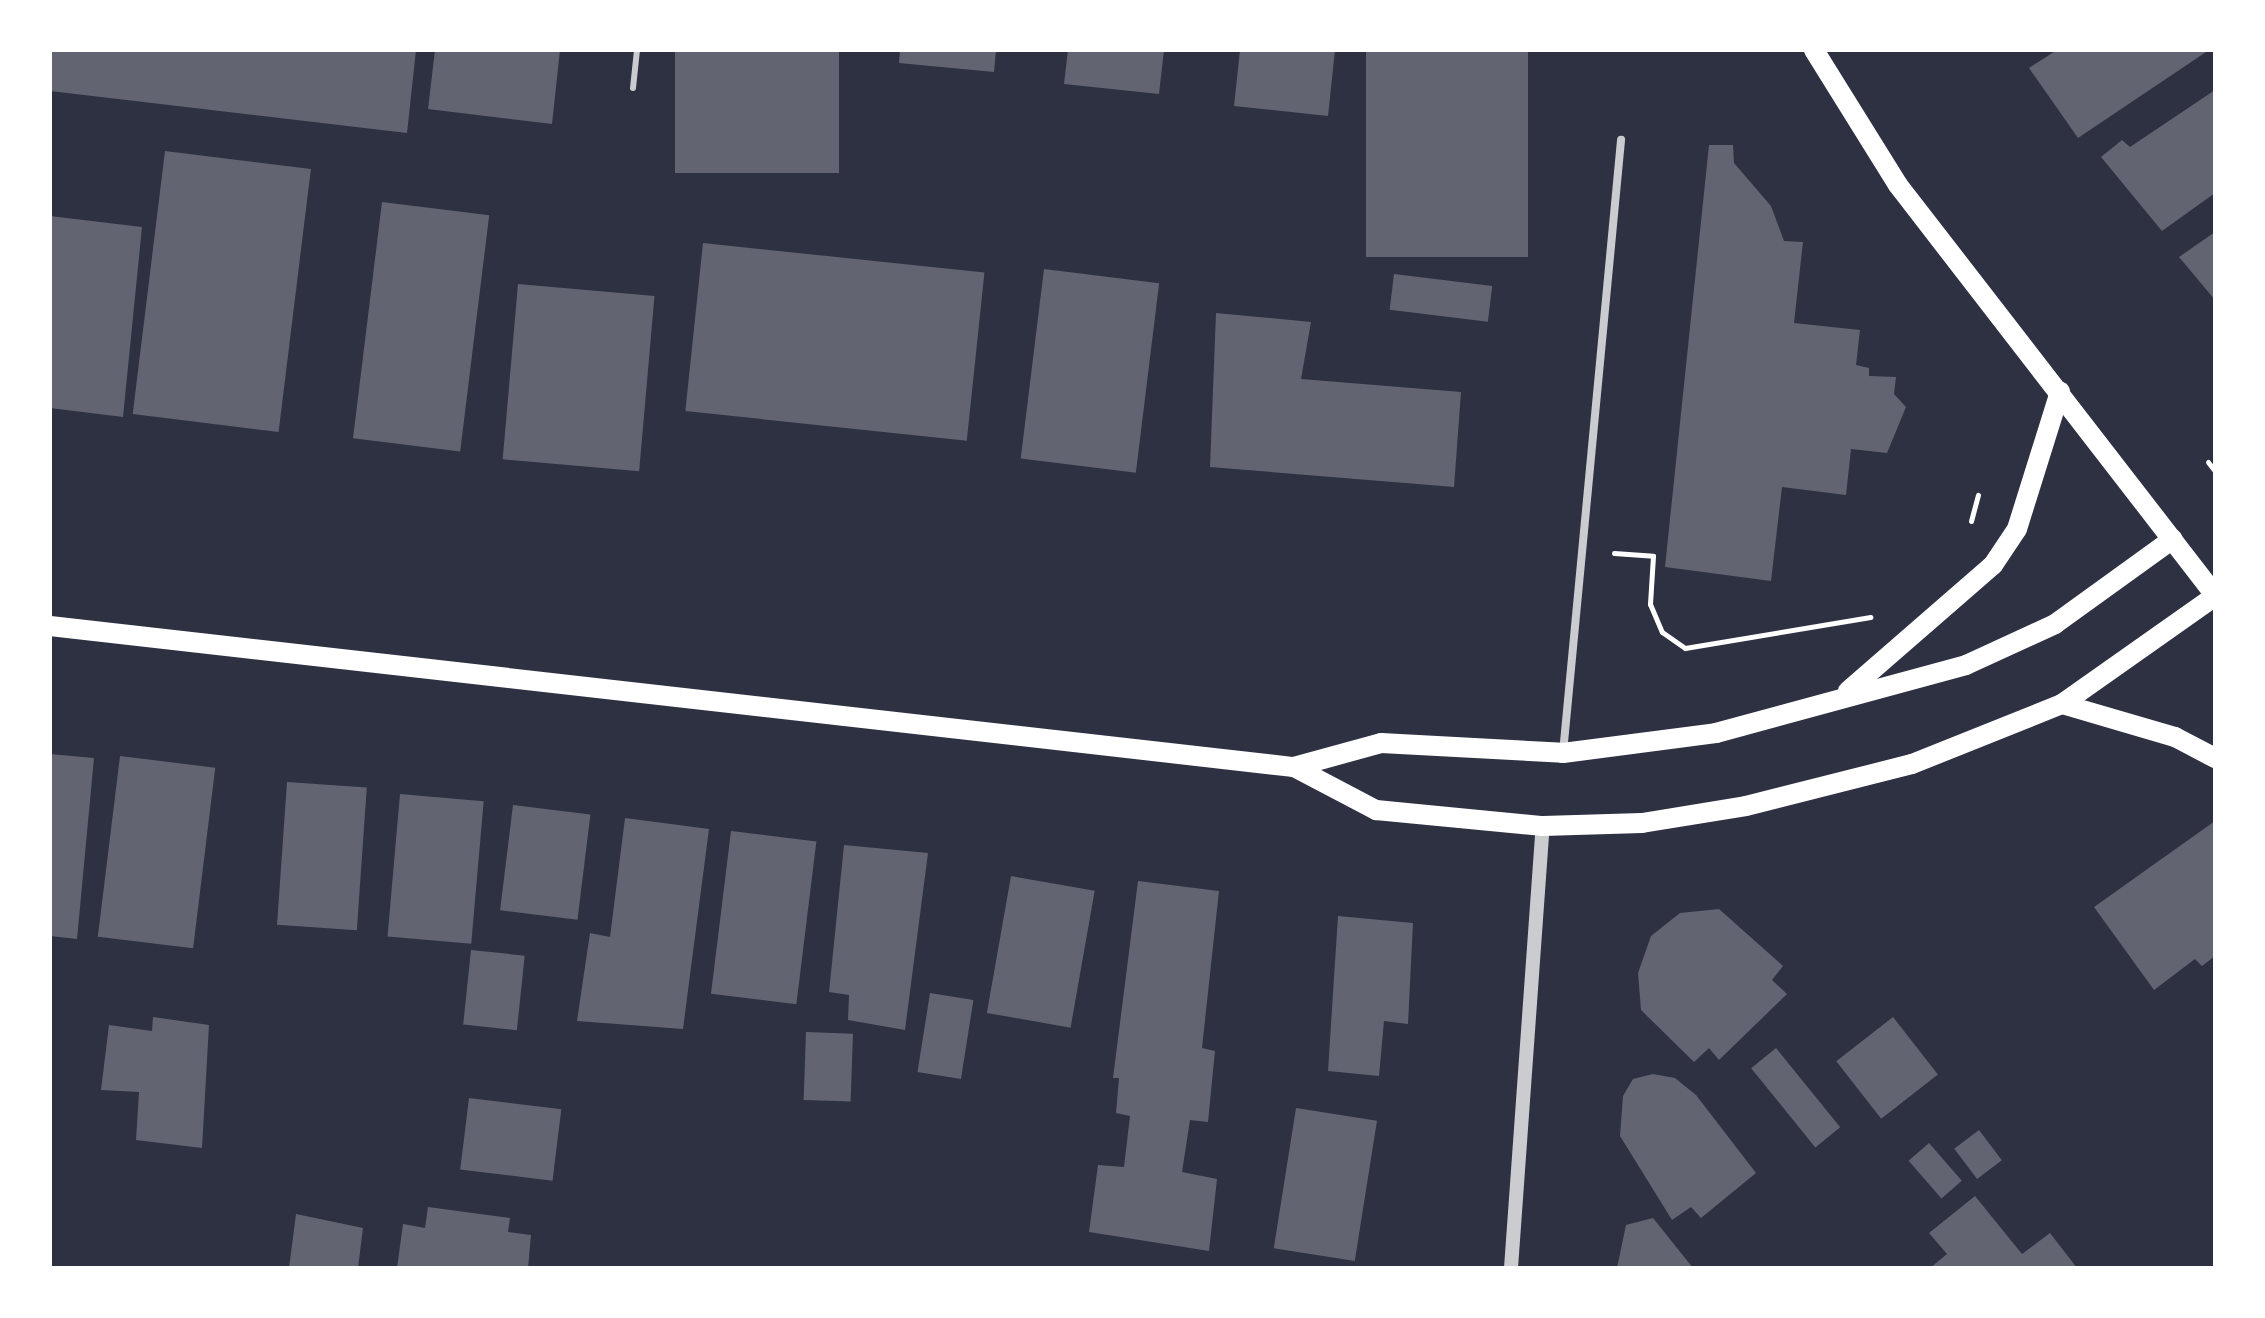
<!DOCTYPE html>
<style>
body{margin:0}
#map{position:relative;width:2265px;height:1318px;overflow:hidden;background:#2d3142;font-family:"Work Sans",sans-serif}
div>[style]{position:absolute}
.building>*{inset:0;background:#626471;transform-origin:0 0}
.path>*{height:5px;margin:-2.5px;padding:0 2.5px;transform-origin:2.5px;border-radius:2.5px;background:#fff}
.service>*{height:6px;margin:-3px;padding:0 3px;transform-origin:3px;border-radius:3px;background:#caccd0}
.minor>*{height:8px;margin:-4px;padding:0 4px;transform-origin:4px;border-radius:4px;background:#caccd0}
.tertiary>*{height:14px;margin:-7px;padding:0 7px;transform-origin:7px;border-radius:7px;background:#caccd0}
.primary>*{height:20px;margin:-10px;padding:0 10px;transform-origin:10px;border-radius:10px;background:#fff}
span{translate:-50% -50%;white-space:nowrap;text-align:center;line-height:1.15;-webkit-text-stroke:8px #fff;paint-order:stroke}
.frame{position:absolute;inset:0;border:52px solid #fff;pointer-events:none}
</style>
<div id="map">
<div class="building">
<div style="clip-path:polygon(50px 50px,416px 50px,407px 133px,50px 91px)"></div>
<div style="clip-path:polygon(435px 50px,560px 50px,552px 124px,428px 109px)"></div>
<div style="left:675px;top:50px;width:164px;height:123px"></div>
<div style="clip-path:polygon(900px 50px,996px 50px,994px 72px,899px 63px)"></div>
<div style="clip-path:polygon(1068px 50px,1164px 50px,1159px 94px,1064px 84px)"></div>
<div style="clip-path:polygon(1240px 50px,1335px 50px,1328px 116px,1234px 106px)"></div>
<div style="left:1366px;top:50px;width:162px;height:207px"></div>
<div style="clip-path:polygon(2057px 50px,2209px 50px,2078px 138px,2029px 68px)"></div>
<div style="clip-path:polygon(2215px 90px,2215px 193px,2162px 231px,2101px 157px,2122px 140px,2130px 147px)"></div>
<div style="clip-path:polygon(1709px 145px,1733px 145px,1734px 163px,1771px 206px,1784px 241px,1803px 242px,1794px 323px,1860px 330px,1856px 365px,1869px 368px,1869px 376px,1896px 377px,1894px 394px,1906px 407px,1887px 453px,1851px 449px,1846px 495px,1782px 487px,1771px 581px,1665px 567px)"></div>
<div style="left:165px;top:151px;width:147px;height:265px;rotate:7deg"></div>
<div style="left:382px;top:202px;width:108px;height:238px;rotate:7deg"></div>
<div style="clip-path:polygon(50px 216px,142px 227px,123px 417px,50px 408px)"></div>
<div style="clip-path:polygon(2215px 232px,2215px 300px,2179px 257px)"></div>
<div style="left:703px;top:243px;width:283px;height:169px;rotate:6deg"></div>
<div style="left:1044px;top:269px;width:116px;height:191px;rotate:7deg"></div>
<div style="left:1394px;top:274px;width:99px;height:36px;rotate:7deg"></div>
<div style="left:518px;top:284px;width:137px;height:176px;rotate:5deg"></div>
<div style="clip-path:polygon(1216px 313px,1311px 322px,1301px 379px,1461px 392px,1454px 487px,1210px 467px)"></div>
<div style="clip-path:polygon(50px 754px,94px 758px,77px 939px,50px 936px)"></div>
<div style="left:120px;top:756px;width:96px;height:182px;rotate:7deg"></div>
<div style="left:287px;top:782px;width:80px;height:143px;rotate:4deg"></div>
<div style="left:400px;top:794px;width:84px;height:143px;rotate:5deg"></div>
<div style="left:513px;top:805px;width:78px;height:106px;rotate:7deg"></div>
<div style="clip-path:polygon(625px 818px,709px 829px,683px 1029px,577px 1021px,590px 933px,610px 937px)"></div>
<div style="clip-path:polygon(2215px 821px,2215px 956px,2202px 966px,2195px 959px,2154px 990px,2094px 907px)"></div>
<div style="left:731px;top:831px;width:86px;height:164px;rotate:7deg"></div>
<div style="clip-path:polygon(844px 845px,928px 853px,905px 1030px,848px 1020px,849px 995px,829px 992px)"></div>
<div style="left:1011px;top:876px;width:85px;height:139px;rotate:10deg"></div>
<div style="clip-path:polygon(1138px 881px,1219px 891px,1202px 1048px,1215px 1051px,1208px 1122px,1190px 1120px,1182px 1172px,1217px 1179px,1209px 1251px,1089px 1232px,1098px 1165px,1124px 1167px,1130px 1116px,1116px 1113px,1119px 1078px,1113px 1078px)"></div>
<div style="clip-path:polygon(1719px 909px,1783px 966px,1772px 980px,1787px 994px,1719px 1060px,1709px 1048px,1694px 1062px,1641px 1010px,1638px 973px,1651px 936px,1680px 913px)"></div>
<div style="clip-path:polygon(1338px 916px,1413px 923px,1408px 1024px,1384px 1021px,1379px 1076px,1328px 1071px)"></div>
<div style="left:471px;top:950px;width:54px;height:75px;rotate:6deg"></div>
<div style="left:930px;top:993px;width:44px;height:80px;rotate:9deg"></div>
<div style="clip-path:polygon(153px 1017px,209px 1025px,202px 1148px,136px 1140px,139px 1092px,101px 1090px,109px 1025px,152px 1031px)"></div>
<div style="left:1893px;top:1017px;width:73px;height:72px;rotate:52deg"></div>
<div style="left:806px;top:1032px;width:47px;height:68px;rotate:2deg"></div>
<div style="left:1776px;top:1048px;width:102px;height:32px;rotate:51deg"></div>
<div style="clip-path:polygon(1653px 1074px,1675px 1078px,1696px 1095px,1756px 1173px,1701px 1218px,1691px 1207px,1672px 1220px,1620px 1136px,1623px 1096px,1633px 1079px)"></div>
<div style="left:469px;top:1098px;width:93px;height:72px;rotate:7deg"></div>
<div style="left:1296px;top:1108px;width:82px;height:142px;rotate:9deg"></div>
<div style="left:1979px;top:1130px;width:38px;height:31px;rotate:53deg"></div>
<div style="left:1929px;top:1143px;width:50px;height:27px;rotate:49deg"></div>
<div style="clip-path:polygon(1975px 1196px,2022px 1254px,2050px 1233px,2077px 1268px,1930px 1268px,1947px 1254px,1929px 1233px)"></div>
<div style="clip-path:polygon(428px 1207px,510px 1218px,508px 1232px,531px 1235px,528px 1268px,397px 1268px,403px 1224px,425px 1228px)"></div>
<div style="clip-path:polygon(296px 1214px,363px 1228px,358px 1268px,289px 1268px)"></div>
<div style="clip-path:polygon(1653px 1218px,1693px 1268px,1617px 1268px,1626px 1225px)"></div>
</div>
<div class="path">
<div style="left:2208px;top:462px;width:11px;rotate:52deg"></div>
<div style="left:1971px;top:521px;width:27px;rotate:-75deg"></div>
<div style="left:1614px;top:553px;width:39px;rotate:4deg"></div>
<div style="left:1653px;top:556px;width:48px;rotate:93.6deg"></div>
<div style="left:1650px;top:604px;width:30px;rotate:67deg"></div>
<div style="left:1662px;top:632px;width:28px;rotate:35deg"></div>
<div style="left:1685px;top:648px;width:188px;rotate:-9.5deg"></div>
</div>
<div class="service">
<div style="left:633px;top:88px;width:38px;rotate:-84deg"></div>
</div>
<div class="minor">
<div style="left:1563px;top:753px;width:616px;rotate:-84.59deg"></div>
</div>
<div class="tertiary">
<div style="left:1511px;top:1268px;width:443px;rotate:-85.9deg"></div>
</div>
<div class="primary">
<div style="left:1814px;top:50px;width:159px;rotate:58.1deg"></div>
<div style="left:1898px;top:185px;width:518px;rotate:52.29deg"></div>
<div style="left:50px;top:626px;width:1252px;rotate:6.47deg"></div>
<div style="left:1294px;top:767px;width:93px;rotate:27.7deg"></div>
<div style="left:1376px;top:810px;width:168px;rotate:5.5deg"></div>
<div style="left:1543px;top:826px;width:99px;rotate:-1.7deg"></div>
<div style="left:1642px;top:823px;width:105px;rotate:-9.3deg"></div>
<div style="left:1746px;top:806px;width:171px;rotate:-14.2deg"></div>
<div style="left:1912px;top:764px;width:162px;rotate:-21.8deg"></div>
<div style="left:2062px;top:704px;width:187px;rotate:-35.2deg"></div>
<div style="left:1848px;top:691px;width:192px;rotate:-41deg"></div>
<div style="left:1993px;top:565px;width:43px;rotate:-56.3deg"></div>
<div style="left:2017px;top:529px;width:144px;rotate:-72.6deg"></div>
<div style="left:2062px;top:704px;width:118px;rotate:16.3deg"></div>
<div style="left:2175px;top:737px;width:45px;rotate:27.7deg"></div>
<div style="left:1294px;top:767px;width:90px;rotate:-15.4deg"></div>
<div style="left:1381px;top:743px;width:182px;rotate:3.1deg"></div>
<div style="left:1563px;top:753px;width:154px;rotate:-7.4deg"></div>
<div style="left:1716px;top:733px;width:259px;rotate:-15.2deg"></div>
<div style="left:1966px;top:665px;width:98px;rotate:-24.7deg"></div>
<div style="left:2055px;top:624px;width:145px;rotate:-35.8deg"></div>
</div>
<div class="frame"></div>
</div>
